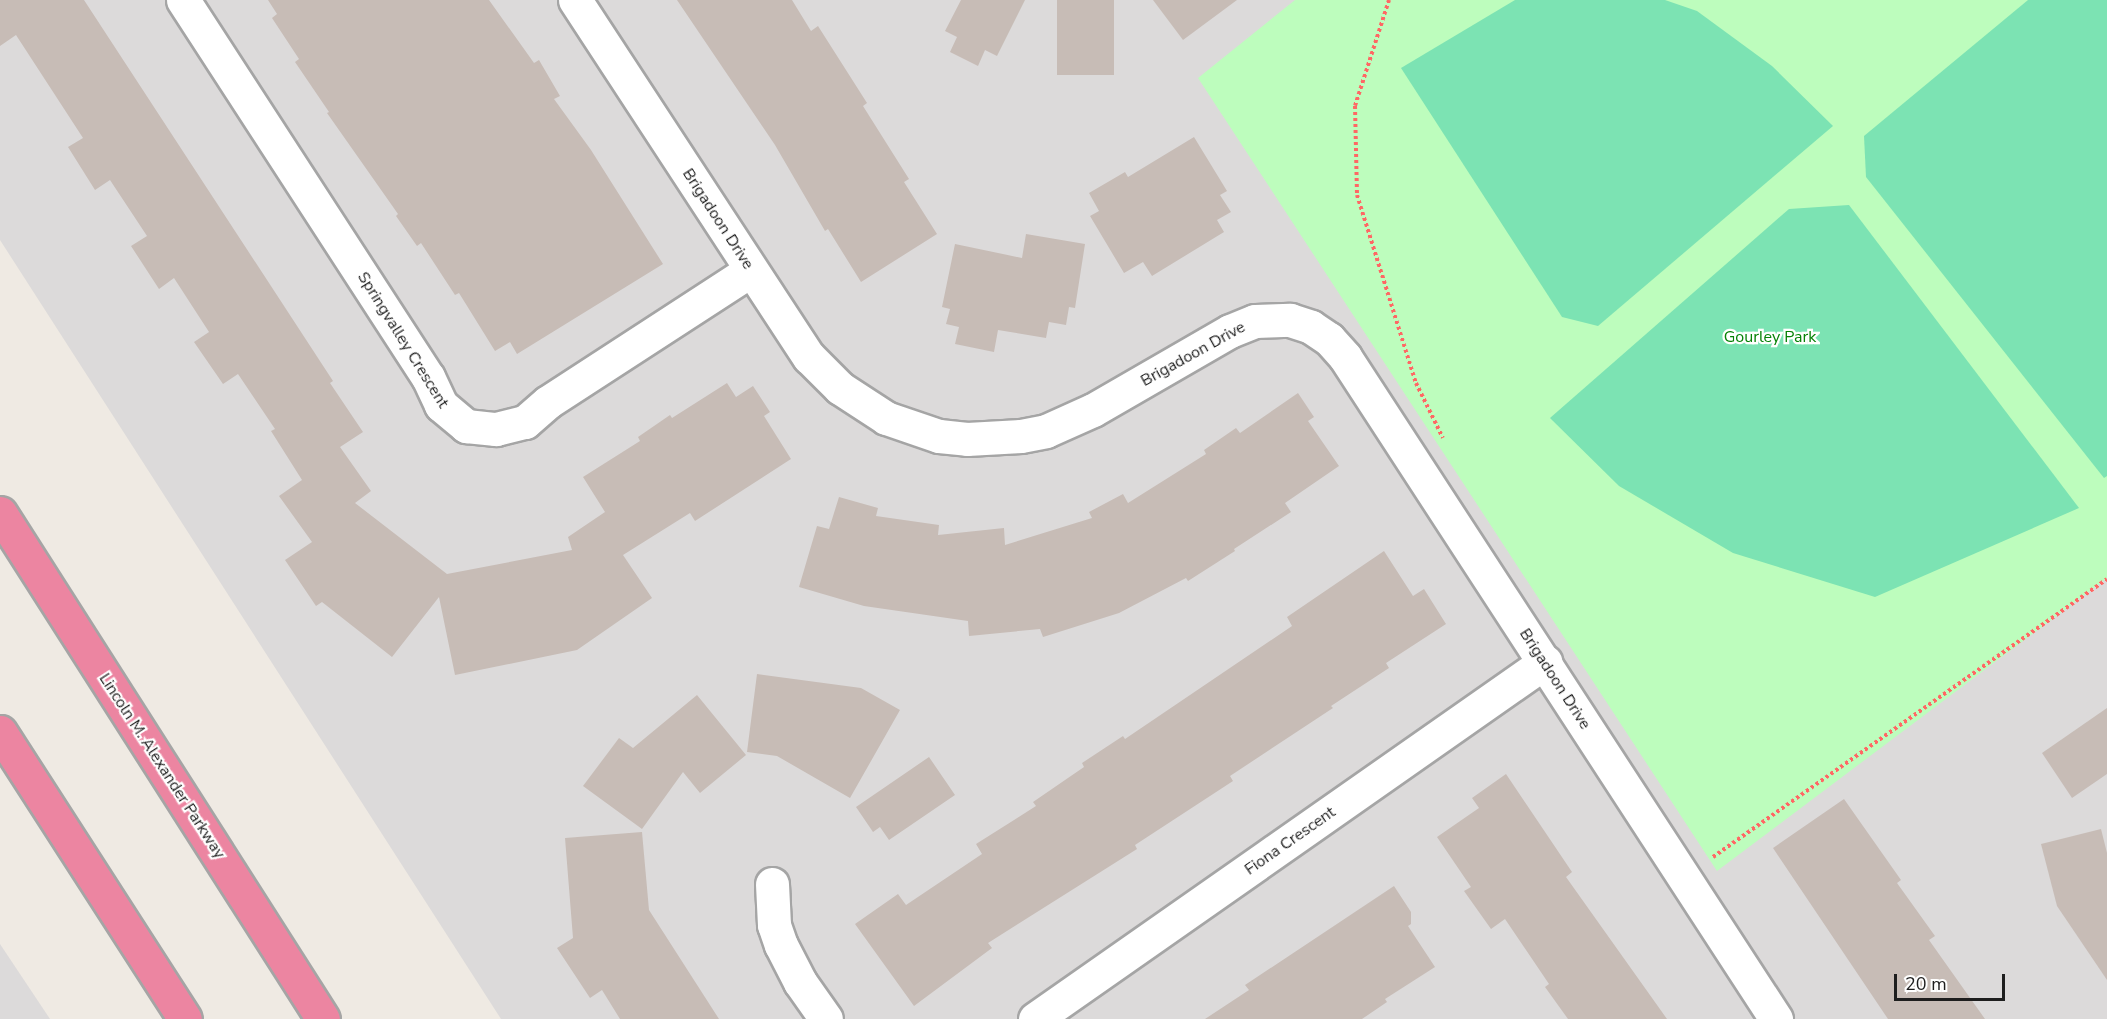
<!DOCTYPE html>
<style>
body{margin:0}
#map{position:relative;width:2107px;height:1019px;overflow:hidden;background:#efeae3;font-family:"Nunito Sans",sans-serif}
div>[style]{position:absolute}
.residential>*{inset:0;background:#dcdada}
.park>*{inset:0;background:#bdfdbd}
.pitch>*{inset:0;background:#7ce3b3}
.building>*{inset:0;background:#c7bcb6;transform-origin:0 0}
.path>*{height:4px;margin-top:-2px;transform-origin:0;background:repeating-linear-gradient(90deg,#ff6764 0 3px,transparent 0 6px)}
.roads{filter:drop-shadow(2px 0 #a5a5a5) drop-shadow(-2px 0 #a5a5a5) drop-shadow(0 2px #a5a5a5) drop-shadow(0 -2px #a5a5a5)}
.minor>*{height:33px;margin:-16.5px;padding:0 16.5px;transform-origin:16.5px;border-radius:16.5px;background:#fff}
.highway>*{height:33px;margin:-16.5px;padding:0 16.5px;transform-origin:16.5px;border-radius:16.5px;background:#ec85a1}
span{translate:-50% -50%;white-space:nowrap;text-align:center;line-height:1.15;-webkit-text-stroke:4.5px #fff;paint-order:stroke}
.street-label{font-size:16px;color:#1e1e1e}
.park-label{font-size:16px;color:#058205}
.scale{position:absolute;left:1894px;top:974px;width:111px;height:27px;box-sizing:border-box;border:3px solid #1e1e1e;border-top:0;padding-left:8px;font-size:18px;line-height:21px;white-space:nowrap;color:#1e1e1e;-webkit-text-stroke:4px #fff;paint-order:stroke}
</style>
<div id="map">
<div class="residential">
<div style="clip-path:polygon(0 0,2107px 0,2107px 1019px,501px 1019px,0 240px)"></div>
<div style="clip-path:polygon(0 944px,50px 1019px,0 1019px)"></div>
</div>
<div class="park">
<div style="clip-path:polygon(1295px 0,2107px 0,2107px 578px,1717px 871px,1198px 78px)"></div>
</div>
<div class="pitch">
<div style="clip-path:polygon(1515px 0,1665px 0,1697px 11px,1772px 66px,1833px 126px,1598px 326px,1562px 317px,1401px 68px)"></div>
<div style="clip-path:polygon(2028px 0,2107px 0,2107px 476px,2104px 478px,1866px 177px,1864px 136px)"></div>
<div style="clip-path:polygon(1849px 205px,2079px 508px,1875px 597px,1733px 553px,1619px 486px,1550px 418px,1789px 209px)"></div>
</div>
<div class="building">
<div style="clip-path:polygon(0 0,84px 0,333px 381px,330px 383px,363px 432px,340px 447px,371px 491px,355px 503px,447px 574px,572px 550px,568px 537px,605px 512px,583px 477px,640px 441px,638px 437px,670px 415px,672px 418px,727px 383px,736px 397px,753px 386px,770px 412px,764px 416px,791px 459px,695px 521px,690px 513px,623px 555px,652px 598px,577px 650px,455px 675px,439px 597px,392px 657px,322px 602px,316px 606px,285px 560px,312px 542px,279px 496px,302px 480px,271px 431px,275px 429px,238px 374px,223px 384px,194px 342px,209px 332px,174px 278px,159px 289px,131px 246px,147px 236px,110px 180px,95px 190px,68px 147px,83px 138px,16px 35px,0 46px)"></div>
<div style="clip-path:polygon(268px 0,489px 0,534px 63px,539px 60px,560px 96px,554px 99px,591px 150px,663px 264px,517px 354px,510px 342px,495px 351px,459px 293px,455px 295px,421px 243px,417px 246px,396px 216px,398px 214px,327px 113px,329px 112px,295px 62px,299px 59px,272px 18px,277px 14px)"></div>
<div style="clip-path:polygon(677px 0,792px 0,811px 31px,818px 26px,867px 103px,863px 106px,909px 179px,904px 182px,937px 234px,861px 282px,828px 229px,825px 231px,775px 145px)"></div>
<div style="clip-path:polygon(961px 0,1025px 0,997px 56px,985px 50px,978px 66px,950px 52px,957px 37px,945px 31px)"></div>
<div style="left:1057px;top:0;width:57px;height:75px"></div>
<div style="clip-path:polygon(1153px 0,1237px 0,1183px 40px)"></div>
<div style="clip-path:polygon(1194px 137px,1227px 191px,1220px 195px,1231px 212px,1217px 220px,1224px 232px,1152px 276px,1143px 262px,1124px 273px,1090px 216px,1099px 211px,1089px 193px,1125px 172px,1128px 177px)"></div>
<div style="clip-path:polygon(1026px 234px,1085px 244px,1075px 308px,1069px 307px,1066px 325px,1049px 322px,1046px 338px,998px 330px,994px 352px,955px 344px,959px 327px,946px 324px,950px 309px,942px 307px,955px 244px,1022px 258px)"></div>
<div style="clip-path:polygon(1298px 393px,1314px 417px,1308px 421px,1339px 466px,1285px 503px,1291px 512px,1234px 549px,1235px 551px,1188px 581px,1186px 578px,1119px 613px,1043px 637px,1040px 629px,969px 636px,968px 621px,864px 606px,799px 587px,817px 526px,829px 529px,839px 497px,878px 508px,876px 516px,939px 525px,938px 535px,1004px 528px,1005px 545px,1092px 518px,1089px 512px,1123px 494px,1128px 503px,1206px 454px,1204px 450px,1236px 428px,1240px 433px)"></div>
<div style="clip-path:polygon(1384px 551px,1413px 596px,1424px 589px,1446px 624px,1386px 663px,1389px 668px,1331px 706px,1333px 708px,1230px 776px,1233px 781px,1135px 845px,1137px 849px,988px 943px,992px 948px,914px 1006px,855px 924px,898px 894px,906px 905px,982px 854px,976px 844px,1036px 806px,1033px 802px,1084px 767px,1082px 763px,1123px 736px,1125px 739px,1292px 626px,1287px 617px)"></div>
<div style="clip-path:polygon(757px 674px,861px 688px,900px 710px,850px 798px,777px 756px,747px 752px)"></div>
<div style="clip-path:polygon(697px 695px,746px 755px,700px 793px,683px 772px,642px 829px,583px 786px,619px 738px,633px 748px)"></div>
<div style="clip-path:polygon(2107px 708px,2107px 774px,2072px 798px,2042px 753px)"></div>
<div style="clip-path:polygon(929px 757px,955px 795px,889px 840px,880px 827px,873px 832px,856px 807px)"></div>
<div style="clip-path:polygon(1506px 774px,1572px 872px,1566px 877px,1667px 1019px,1568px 1019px,1545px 987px,1549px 984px,1505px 919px,1491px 929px,1464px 891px,1471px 887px,1437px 837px,1479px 808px,1472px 798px)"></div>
<div style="clip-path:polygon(1844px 799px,1901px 880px,1897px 883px,1935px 936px,1929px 940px,1985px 1019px,1888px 1019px,1773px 848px)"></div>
<div style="clip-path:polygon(2101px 829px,2107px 853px,2107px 980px,2057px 906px,2041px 844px)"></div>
<div style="clip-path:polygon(642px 832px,649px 910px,719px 1019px,620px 1019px,602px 990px,590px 998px,557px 948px,573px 938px,565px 838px)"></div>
<div style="clip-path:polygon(1394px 886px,1411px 912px,1411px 924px,1408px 926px,1435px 967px,1385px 999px,1387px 1002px,1362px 1019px,1205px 1019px,1249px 990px,1245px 985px)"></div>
</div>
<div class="path">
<div style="left:1389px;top:0;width:111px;rotate:107.8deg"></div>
<div style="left:1355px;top:106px;width:89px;rotate:88.7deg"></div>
<div style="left:1357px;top:195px;width:197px;rotate:72.6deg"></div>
<div style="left:1416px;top:383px;width:61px;rotate:63.9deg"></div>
<div style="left:1713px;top:857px;width:482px;rotate:-35.2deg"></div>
</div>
<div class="roads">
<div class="minor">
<div style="left:183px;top:0;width:450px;rotate:57deg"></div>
<div style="left:428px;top:377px;width:31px;rotate:65deg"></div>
<div style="left:441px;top:405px;width:33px;rotate:40deg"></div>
<div style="left:466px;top:426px;width:30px;rotate:6deg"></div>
<div style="left:496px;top:429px;width:30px;rotate:-14deg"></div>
<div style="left:525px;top:422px;width:30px;rotate:-41deg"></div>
<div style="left:548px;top:402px;width:242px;rotate:-33deg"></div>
<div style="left:575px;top:0;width:427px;rotate:56.8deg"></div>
<div style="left:809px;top:357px;width:44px;rotate:45deg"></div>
<div style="left:840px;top:388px;width:55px;rotate:33.1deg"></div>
<div style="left:886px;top:418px;width:56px;rotate:18.8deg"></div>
<div style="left:939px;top:436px;width:28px;rotate:6deg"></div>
<div style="left:967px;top:439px;width:54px;rotate:-3.2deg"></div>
<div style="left:1021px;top:436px;width:25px;rotate:-11deg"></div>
<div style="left:1046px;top:431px;width:51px;rotate:-24.1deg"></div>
<div style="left:1093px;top:410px;width:158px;rotate:-30deg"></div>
<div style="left:1230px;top:331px;width:27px;rotate:-22deg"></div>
<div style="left:1255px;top:321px;width:35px;rotate:-2deg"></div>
<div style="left:1290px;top:320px;width:22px;rotate:18deg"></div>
<div style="left:1311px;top:327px;width:22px;rotate:34deg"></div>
<div style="left:1329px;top:339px;width:24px;rotate:48deg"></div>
<div style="left:1345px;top:357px;width:790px;rotate:56.93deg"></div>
<div style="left:772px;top:884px;width:41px;rotate:87.2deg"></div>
<div style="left:774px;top:925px;width:21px;rotate:71deg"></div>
<div style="left:781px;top:945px;width:42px;rotate:62.8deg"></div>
<div style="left:800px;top:982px;width:45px;rotate:54.9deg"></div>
<div style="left:1035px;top:1019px;width:623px;rotate:-34.99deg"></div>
</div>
<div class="highway">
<div style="left:0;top:513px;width:600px;rotate:57.45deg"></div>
<div style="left:0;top:732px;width:341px;rotate:57.2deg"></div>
</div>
</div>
<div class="street-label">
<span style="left:718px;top:219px;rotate:57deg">Brigadoon Drive</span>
<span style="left:403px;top:340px;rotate:58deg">Springvalley Crescent</span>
<span style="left:1193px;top:354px;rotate:-29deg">Brigadoon Drive</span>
<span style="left:1555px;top:679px;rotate:57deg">Brigadoon Drive</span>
<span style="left:162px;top:766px;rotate:57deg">Lincoln M. Alexander Parkway</span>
<span style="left:1290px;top:841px;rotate:-35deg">Fiona Crescent</span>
</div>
<div class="park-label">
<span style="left:1770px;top:337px">Gourley Park</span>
</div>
<div class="scale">20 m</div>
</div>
